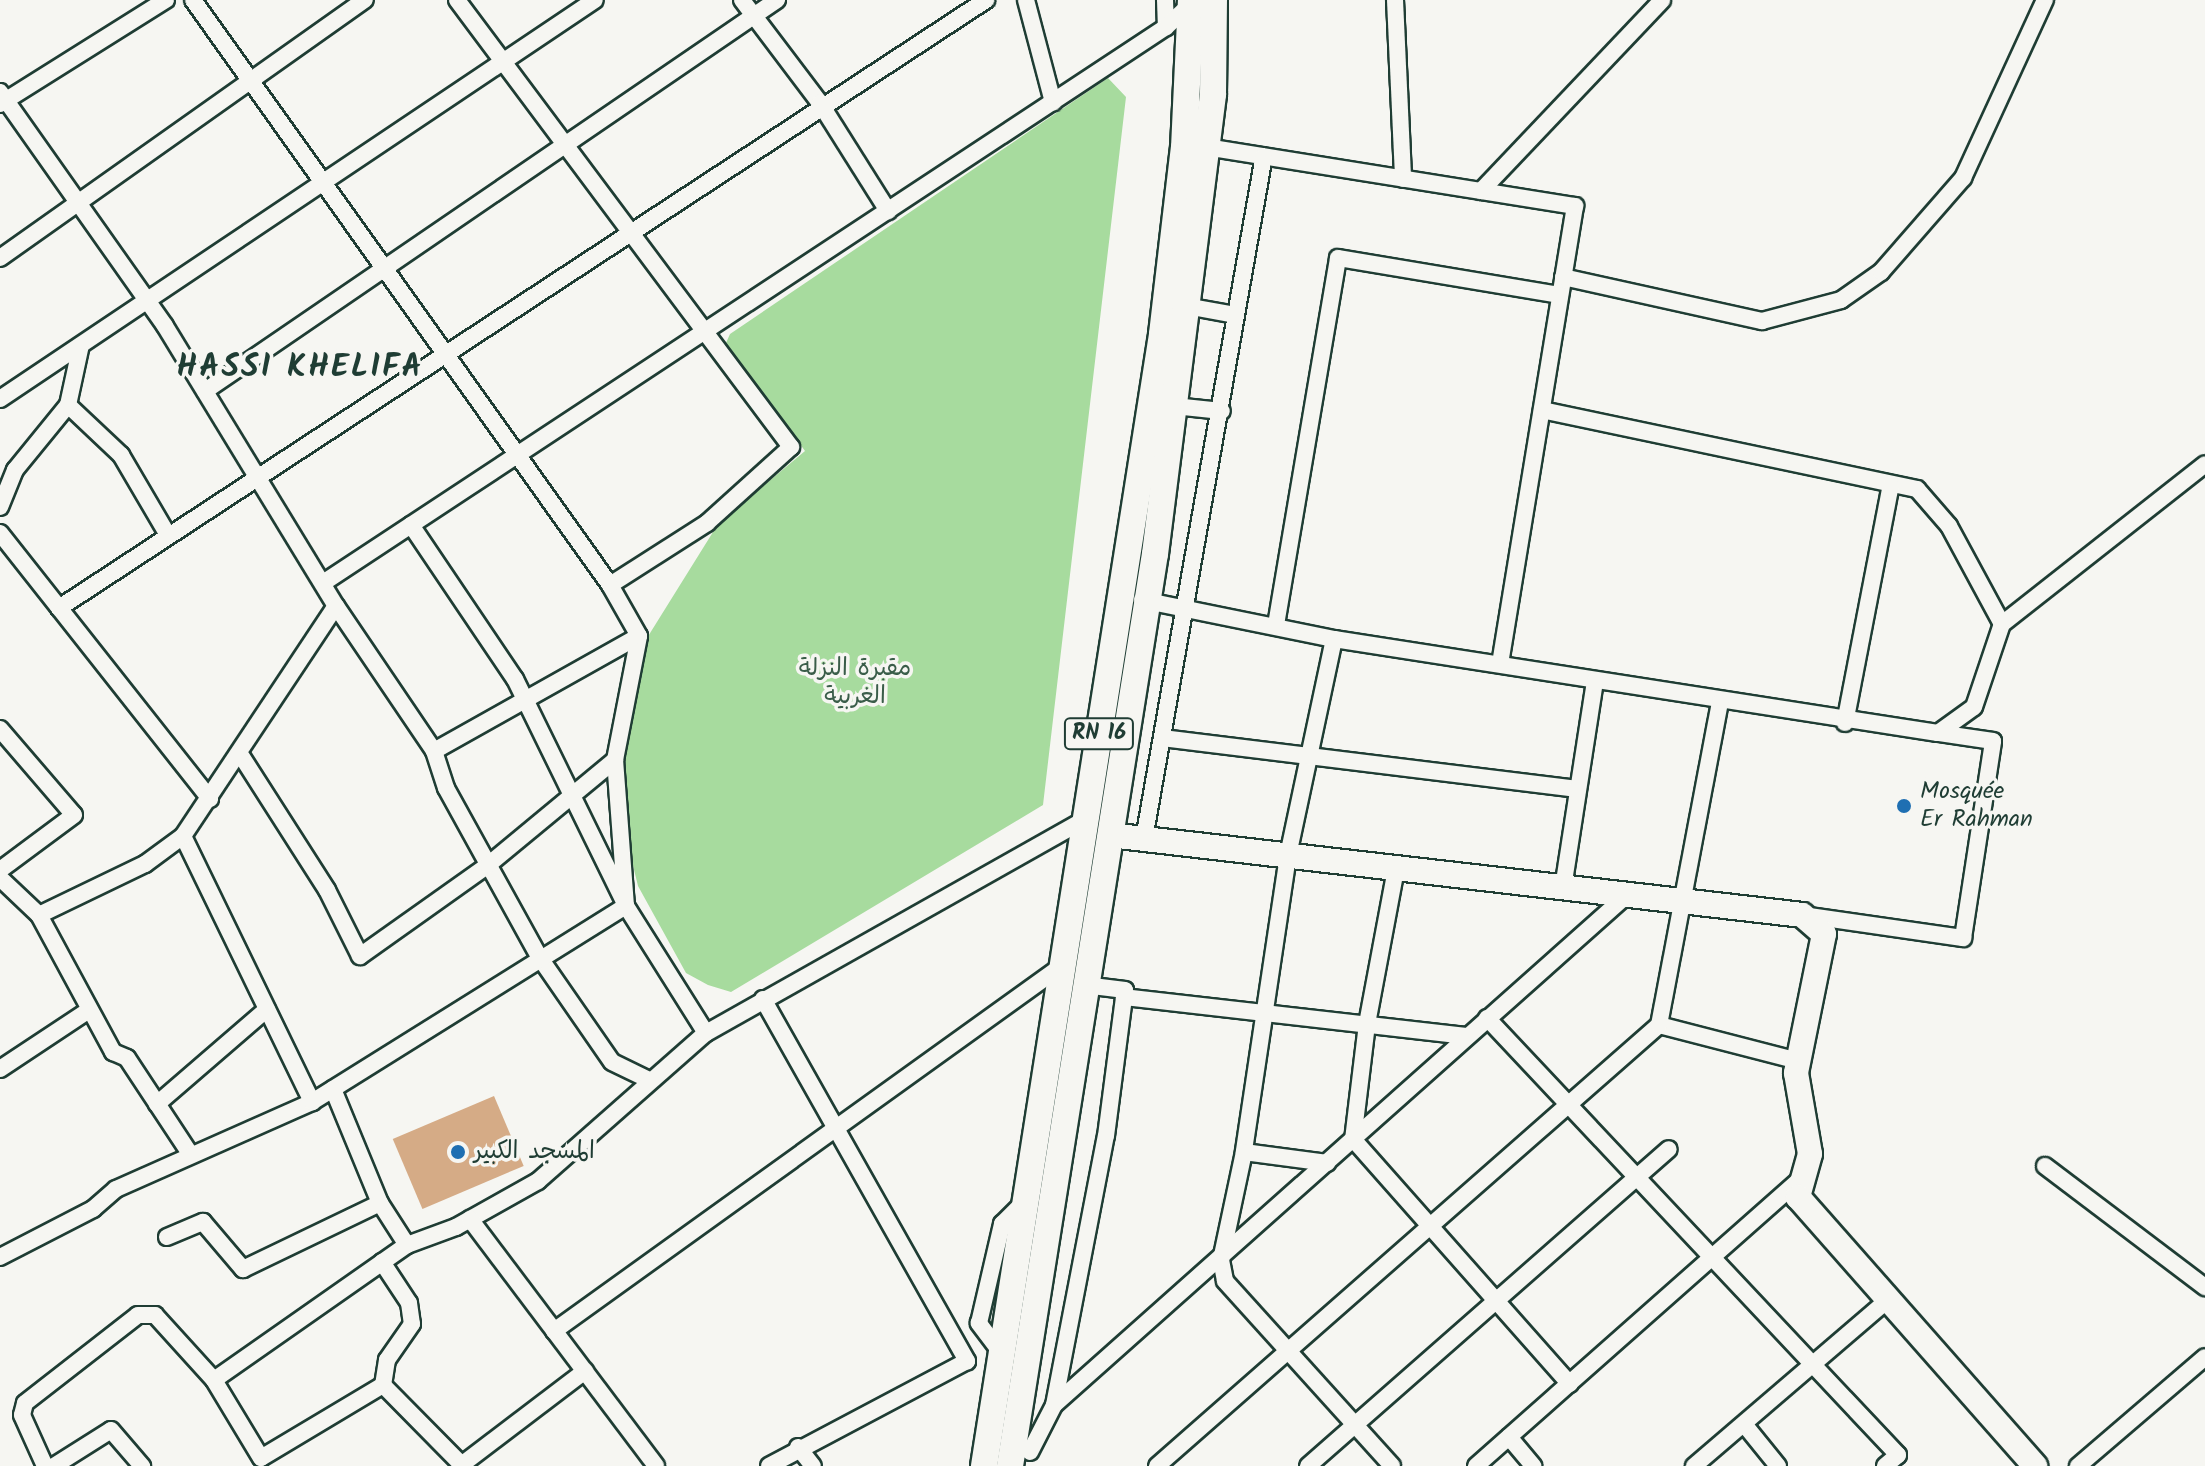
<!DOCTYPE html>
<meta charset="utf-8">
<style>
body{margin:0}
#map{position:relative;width:2205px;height:1466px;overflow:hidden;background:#f6f6f2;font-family:Kalam,"Playpen Sans Arabic",sans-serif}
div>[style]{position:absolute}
.green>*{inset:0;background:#a7db9e}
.building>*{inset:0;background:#d5ab86;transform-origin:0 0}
.roads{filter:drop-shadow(2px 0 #1f3d34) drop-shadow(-2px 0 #1f3d34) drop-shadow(0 2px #1f3d34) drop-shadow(0 -2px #1f3d34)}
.street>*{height:16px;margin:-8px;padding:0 8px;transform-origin:8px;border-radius:8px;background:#f6f6f2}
.secondary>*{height:24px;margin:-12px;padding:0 12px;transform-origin:12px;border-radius:12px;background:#f6f6f2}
.primary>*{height:26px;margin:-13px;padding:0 13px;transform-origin:13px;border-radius:13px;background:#f6f6f2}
.dots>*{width:22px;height:22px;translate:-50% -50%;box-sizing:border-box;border:4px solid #f6f6f2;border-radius:50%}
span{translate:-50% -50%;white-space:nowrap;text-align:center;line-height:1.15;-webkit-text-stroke:7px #f6f6f2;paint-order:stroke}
.shield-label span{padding:2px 6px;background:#f6f6f2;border:2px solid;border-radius:6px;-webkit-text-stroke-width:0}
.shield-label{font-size:22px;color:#1f3d34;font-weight:700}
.park-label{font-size:24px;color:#3a5d49}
.poi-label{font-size:24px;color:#1f3d34}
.left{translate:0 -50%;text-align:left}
.district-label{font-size:32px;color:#1f3d34;font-weight:700;letter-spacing:2px}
</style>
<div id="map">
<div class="green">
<div style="clip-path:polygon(1108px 78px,1126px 97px,1043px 805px,731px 992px,708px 985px,686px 973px,638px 886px,626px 837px,623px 768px,637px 654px,718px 524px,805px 451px,726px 343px,730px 334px)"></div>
</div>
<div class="building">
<div style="left:494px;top:1096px;width:76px;height:110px;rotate:67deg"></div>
</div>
<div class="roads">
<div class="street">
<div style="left:457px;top:0;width:558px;rotate:53.23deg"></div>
<div style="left:791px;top:447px;width:113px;rotate:137.9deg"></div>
<div style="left:707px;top:523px;width:115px;rotate:147.4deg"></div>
<div style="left:742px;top:0;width:129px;rotate:52.9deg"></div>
<div style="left:820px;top:103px;width:128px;rotate:57.8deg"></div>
<div style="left:1026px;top:0;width:106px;rotate:75.2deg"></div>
<div style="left:1165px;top:0;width:27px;rotate:88deg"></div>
<div style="left:1395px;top:0;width:179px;rotate:87.4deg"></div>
<div style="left:0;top:92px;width:286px;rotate:54.8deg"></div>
<div style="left:165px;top:326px;width:328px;rotate:58.6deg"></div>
<div style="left:336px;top:606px;width:175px;rotate:55.9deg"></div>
<div style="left:434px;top:751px;width:39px;rotate:72deg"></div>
<div style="left:446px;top:788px;width:194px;rotate:61.1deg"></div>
<div style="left:540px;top:958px;width:126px;rotate:55.3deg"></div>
<div style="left:612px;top:1062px;width:41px;rotate:25.9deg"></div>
<div style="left:0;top:104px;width:196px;rotate:-32.1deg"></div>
<div style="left:1206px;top:147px;width:374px;rotate:9.1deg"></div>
<div style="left:1575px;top:206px;width:464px;rotate:99.3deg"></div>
<div style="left:1481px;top:191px;width:263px;rotate:-46.5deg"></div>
<div style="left:0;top:258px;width:447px;rotate:-35.3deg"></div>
<div style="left:1563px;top:277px;width:204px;rotate:12.5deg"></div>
<div style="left:1762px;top:321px;width:82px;rotate:-14.9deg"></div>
<div style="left:1841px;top:300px;width:49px;rotate:-35deg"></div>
<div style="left:1881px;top:272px;width:125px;rotate:-48.9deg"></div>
<div style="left:1963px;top:178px;width:196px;rotate:-65.3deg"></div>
<div style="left:1186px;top:306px;width:51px;rotate:10.2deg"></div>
<div style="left:205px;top:391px;width:693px;rotate:-34.36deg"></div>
<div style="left:0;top:399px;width:716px;rotate:-33.85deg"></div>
<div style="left:68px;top:405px;width:73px;rotate:43.3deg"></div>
<div style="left:121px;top:455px;width:93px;rotate:59.6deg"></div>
<div style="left:1174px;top:406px;width:48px;rotate:5.9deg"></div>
<div style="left:1542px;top:410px;width:383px;rotate:11.9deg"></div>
<div style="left:1917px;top:489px;width:49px;rotate:49.1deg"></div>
<div style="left:1949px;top:526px;width:111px;rotate:61.6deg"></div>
<div style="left:0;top:507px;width:40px;rotate:-68deg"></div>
<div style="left:15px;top:470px;width:84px;rotate:-50.8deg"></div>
<div style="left:68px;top:405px;width:61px;rotate:-77.8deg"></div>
<div style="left:411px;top:525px;width:186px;rotate:56deg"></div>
<div style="left:515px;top:679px;width:253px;rotate:63.9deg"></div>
<div style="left:626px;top:906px;width:150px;rotate:57.8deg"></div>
<div style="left:0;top:533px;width:339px;rotate:51.7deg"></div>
<div style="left:323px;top:583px;width:1010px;rotate:-33.41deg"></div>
<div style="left:1166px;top:27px;width:34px;rotate:-43deg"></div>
<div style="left:1142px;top:600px;width:196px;rotate:11.5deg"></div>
<div style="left:1334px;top:639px;width:611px;rotate:8.85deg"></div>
<div style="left:1938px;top:733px;width:44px;rotate:-35.8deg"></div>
<div style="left:1974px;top:707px;width:88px;rotate:-71.4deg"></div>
<div style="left:2002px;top:624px;width:258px;rotate:-38.2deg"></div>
<div style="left:59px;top:608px;width:1109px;rotate:-33.26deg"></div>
<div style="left:1276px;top:625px;width:372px;rotate:-80.4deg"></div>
<div style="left:1338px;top:258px;width:225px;rotate:9.5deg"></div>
<div style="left:1334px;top:639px;width:222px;rotate:102deg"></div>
<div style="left:1288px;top:856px;width:299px;rotate:98.5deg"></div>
<div style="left:1244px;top:1152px;width:110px;rotate:102deg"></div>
<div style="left:1221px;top:1260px;width:21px;rotate:79deg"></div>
<div style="left:1225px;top:1281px;width:249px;rotate:47.9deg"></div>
<div style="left:1845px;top:723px;width:243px;rotate:-79.1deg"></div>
<div style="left:0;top:729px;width:113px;rotate:49.3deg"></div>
<div style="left:74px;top:815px;width:92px;rotate:143.4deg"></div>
<div style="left:1162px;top:738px;width:419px;rotate:7deg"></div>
<div style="left:434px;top:751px;width:235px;rotate:-29.3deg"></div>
<div style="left:242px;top:757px;width:158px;rotate:57.4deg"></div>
<div style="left:327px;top:890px;width:74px;rotate:63.4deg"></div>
<div style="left:360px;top:956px;width:157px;rotate:-35.4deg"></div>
<div style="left:488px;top:865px;width:165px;rotate:-39.6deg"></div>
<div style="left:183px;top:836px;width:296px;rotate:64.1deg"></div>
<div style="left:1144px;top:839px;width:693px;rotate:-80.04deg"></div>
<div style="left:1396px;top:869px;width:158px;rotate:100.6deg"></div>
<div style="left:1367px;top:1024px;width:116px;rotate:96.9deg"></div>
<div style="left:1353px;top:1139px;width:327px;rotate:48.5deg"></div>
<div style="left:0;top:878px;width:54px;rotate:43.5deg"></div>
<div style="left:39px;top:915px;width:156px;rotate:61.6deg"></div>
<div style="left:113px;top:1052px;width:15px;rotate:23deg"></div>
<div style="left:127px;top:1058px;width:116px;rotate:56.6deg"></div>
<div style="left:1563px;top:888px;width:209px;rotate:-81.2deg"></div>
<div style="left:39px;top:915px;width:118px;rotate:-25.7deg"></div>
<div style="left:145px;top:864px;width:47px;rotate:-36.4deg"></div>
<div style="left:183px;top:836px;width:276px;rotate:-56.4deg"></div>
<div style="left:1803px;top:915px;width:162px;rotate:8.2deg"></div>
<div style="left:1963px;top:938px;width:199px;rotate:-81.3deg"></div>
<div style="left:1993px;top:741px;width:56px;rotate:-171.7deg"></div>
<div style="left:1124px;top:997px;width:343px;rotate:6.5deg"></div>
<div style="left:763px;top:999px;width:416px;rotate:60.6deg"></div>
<div style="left:967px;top:1361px;width:224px;rotate:152.1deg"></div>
<div style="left:1487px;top:1018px;width:600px;rotate:46.76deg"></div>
<div style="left:1898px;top:1455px;width:17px;rotate:140deg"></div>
<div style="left:1659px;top:1025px;width:144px;rotate:14.5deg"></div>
<div style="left:0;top:1069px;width:107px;rotate:-33.5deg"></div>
<div style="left:333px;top:1089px;width:123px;rotate:67.6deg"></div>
<div style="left:380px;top:1203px;width:50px;rotate:57.3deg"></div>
<div style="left:407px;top:1245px;width:52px;rotate:-20.2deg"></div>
<div style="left:456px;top:1227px;width:94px;rotate:-29.3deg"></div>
<div style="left:538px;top:1181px;width:224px;rotate:-41.4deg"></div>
<div style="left:706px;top:1033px;width:436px;rotate:-29.4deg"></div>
<div style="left:157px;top:1104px;width:145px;rotate:-40.8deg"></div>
<div style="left:1244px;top:1152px;width:84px;rotate:7.5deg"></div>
<div style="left:2045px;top:1166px;width:201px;rotate:37.1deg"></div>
<div style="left:470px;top:1219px;width:309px;rotate:53deg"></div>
<div style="left:167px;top:1237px;width:39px;rotate:-23deg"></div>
<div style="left:203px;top:1222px;width:62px;rotate:49.6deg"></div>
<div style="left:243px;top:1269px;width:152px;rotate:-25.7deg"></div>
<div style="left:0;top:1257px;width:105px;rotate:-27.3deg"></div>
<div style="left:93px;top:1209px;width:30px;rotate:-41deg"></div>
<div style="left:116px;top:1189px;width:214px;rotate:-23.9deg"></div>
<div style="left:312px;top:1102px;width:370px;rotate:-32deg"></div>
<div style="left:626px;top:906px;width:146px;rotate:-94.3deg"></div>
<div style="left:615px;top:760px;width:126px;rotate:-79deg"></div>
<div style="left:639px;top:636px;width:59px;rotate:-119.6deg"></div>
<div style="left:610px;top:585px;width:718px;rotate:-125.48deg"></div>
<div style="left:382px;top:1262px;width:49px;rotate:56.6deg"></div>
<div style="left:409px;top:1303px;width:21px;rotate:82deg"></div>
<div style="left:412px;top:1324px;width:44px;rotate:124.8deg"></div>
<div style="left:387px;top:1360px;width:25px;rotate:99deg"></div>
<div style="left:383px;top:1385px;width:114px;rotate:45.4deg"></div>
<div style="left:554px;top:1331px;width:627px;rotate:-35.72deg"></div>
<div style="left:1002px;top:1354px;width:39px;rotate:-127deg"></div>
<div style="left:979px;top:1323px;width:102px;rotate:-76.9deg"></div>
<div style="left:1002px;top:1224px;width:33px;rotate:-45deg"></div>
<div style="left:383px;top:1385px;width:142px;rotate:149.1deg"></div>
<div style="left:261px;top:1458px;width:91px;rotate:-121.1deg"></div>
<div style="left:214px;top:1380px;width:236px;rotate:-35deg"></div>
<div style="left:1054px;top:1405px;width:767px;rotate:-41.67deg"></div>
<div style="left:1744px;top:1424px;width:54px;rotate:51deg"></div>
<div style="left:1509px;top:1437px;width:38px;rotate:50deg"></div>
<div style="left:798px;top:1447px;width:24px;rotate:52deg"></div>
<div style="left:1030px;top:1452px;width:53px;rotate:-62.9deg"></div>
<div style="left:1054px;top:1405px;width:274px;rotate:-79.1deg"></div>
<div style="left:1106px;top:1136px;width:147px;rotate:-82.6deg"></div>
<div style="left:1125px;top:990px;width:39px;rotate:-173deg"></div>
<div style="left:45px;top:1466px;width:56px;rotate:-114.3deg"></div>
<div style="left:22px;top:1415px;width:12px;rotate:-76deg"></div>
<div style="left:25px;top:1403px;width:143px;rotate:-37.9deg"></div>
<div style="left:138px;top:1315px;width:17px"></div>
<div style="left:155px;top:1315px;width:88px;rotate:47.8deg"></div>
<div style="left:54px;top:1466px;width:67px;rotate:-32.3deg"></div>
<div style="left:111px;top:1430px;width:48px;rotate:49.3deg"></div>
<div style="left:460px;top:1466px;width:157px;rotate:-37.2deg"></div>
<div style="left:1157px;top:1466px;width:668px;rotate:-41.3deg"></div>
<div style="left:1659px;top:1025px;width:328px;rotate:-79.3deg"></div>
<div style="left:1308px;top:1466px;width:480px;rotate:-41.3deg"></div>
<div style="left:1476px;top:1466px;width:435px;rotate:-41.5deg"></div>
<div style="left:1694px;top:1466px;width:257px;rotate:-40.6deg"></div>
<div style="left:2078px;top:1466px;width:167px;rotate:-40.6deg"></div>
</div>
<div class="secondary">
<div style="left:1110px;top:835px;width:697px;rotate:6.59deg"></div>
<div style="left:1802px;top:915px;width:29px;rotate:41deg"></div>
<div style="left:1824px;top:934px;width:142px;rotate:101.4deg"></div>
<div style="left:1796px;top:1073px;width:82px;rotate:80.2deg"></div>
<div style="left:1810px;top:1154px;width:45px;rotate:105.6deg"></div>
<div style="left:1798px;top:1197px;width:359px;rotate:48.6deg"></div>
</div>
<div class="primary">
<div style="left:984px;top:1466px;width:1146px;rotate:-81.06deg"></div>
<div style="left:1162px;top:334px;width:187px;rotate:-83.3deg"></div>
<div style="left:1184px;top:148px;width:148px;rotate:-87.3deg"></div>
<div style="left:1010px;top:1466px;width:923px;rotate:-80.97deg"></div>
<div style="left:1155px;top:554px;width:464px;rotate:-82.8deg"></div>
<div style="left:1213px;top:94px;width:94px;rotate:-89.4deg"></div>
</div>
</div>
<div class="dots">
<div style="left:1904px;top:806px;background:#1f6fb2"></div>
<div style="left:458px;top:1152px;background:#1f6fb2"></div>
</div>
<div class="shield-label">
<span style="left:1099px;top:734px">RN 16</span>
</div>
<div class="park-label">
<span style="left:855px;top:683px">مقبرة النزلة<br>الغربية</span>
</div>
<div class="poi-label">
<span class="left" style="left:1920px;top:806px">Mosquée<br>Er Rahman</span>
<span class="left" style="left:474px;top:1152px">المسجد الكبير</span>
</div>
<div class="district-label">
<span style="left:300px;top:368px">HASSI KHELIFA</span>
</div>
</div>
